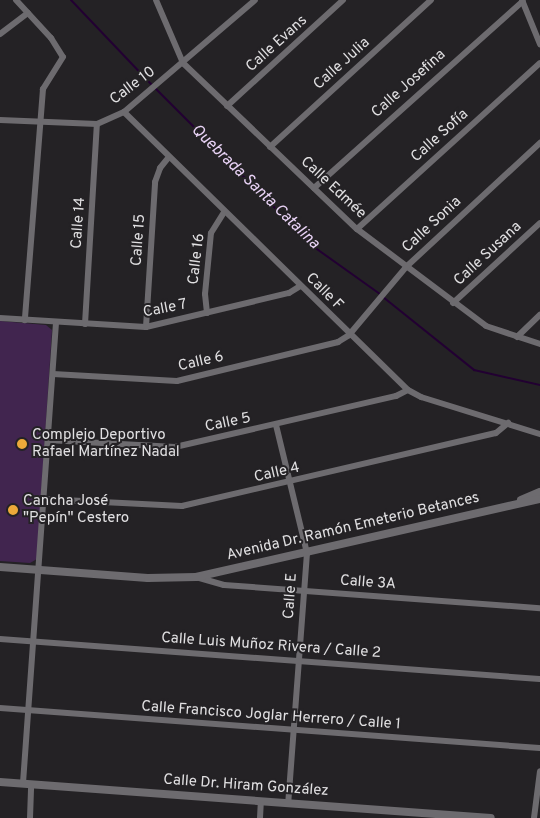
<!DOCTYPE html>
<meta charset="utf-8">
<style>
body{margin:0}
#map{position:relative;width:540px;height:818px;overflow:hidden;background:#242225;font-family:Overpass,sans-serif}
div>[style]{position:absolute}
.green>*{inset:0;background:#41254f}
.stream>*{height:2px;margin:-1px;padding:0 1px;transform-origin:1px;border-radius:1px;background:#220032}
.minor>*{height:6px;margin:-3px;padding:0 3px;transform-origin:3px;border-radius:3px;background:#6d6b6f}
.tertiary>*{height:8px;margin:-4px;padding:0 4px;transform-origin:4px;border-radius:4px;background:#6d6b6f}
.dots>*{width:14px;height:14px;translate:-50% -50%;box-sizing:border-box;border:2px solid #242225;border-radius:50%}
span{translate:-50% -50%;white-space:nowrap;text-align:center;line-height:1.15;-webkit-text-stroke:4px #242225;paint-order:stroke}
.street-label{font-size:15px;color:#e1e0e2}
.poi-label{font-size:15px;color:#e1e0e2}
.left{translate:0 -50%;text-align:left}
.water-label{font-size:16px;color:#e9d3f6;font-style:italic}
</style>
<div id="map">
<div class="green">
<div style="clip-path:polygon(0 321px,46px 325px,52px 330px,37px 559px,30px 563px,0 561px)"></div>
</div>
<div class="stream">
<div style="left:71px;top:0;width:117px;rotate:46.4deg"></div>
<div style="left:155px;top:88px;width:225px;rotate:45deg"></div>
<div style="left:314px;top:247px;width:81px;rotate:35.5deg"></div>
<div style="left:383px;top:297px;width:117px;rotate:38.7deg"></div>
<div style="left:474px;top:370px;width:68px;rotate:12.8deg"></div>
</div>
<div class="minor">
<div style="left:16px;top:0;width:52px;rotate:47.4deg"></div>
<div style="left:51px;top:38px;width:22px;rotate:58deg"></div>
<div style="left:63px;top:57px;width:38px;rotate:122deg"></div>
<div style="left:43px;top:89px;width:232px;rotate:94.5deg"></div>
<div style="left:156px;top:0;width:69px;rotate:66.8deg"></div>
<div style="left:183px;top:63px;width:240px;rotate:43.7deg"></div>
<div style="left:357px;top:229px;width:161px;rotate:36.9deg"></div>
<div style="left:486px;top:326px;width:57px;rotate:18.4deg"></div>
<div style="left:522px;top:0;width:48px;rotate:67.8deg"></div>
<div style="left:0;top:34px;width:35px;rotate:-37deg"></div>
<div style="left:227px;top:106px;width:157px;rotate:-42.4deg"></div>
<div style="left:124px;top:112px;width:397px;rotate:44.4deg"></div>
<div style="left:408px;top:390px;width:15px;rotate:28deg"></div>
<div style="left:421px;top:397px;width:125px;rotate:17.3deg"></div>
<div style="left:0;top:120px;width:97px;rotate:2.4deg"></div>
<div style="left:97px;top:124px;width:30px;rotate:-24deg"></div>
<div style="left:124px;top:112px;width:172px;rotate:-40.5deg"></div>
<div style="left:270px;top:147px;width:218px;rotate:-42.4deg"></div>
<div style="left:314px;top:188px;width:280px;rotate:-41.8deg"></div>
<div style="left:357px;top:229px;width:247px;rotate:-42.2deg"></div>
<div style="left:453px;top:303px;width:118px;rotate:-42.6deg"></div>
<div style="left:207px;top:313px;width:19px;rotate:-96deg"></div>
<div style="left:205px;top:294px;width:61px;rotate:-84.4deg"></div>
<div style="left:211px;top:233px;width:25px;rotate:-58deg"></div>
<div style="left:0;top:318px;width:146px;rotate:3.5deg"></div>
<div style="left:146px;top:327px;width:147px;rotate:-13.4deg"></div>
<div style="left:289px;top:293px;width:13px;rotate:-32deg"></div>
<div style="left:85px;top:324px;width:200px;rotate:-86.6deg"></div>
<div style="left:146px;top:327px;width:145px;rotate:-86.4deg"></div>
<div style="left:155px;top:182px;width:15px;rotate:-70deg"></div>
<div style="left:160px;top:168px;width:14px;rotate:-51deg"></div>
<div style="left:517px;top:337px;width:32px;rotate:-44deg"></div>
<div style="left:53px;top:374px;width:124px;rotate:3.2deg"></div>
<div style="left:177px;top:381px;width:166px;rotate:-13.6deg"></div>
<div style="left:338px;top:342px;width:13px;rotate:-32deg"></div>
<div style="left:349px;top:335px;width:89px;rotate:-50deg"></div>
<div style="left:406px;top:267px;width:183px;rotate:-42.8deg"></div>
<div style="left:276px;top:425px;width:132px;rotate:76.4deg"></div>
<div style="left:307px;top:553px;width:251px;rotate:94.3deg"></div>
<div style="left:48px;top:440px;width:127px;rotate:3.2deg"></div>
<div style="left:175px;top:447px;width:227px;rotate:-13deg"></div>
<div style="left:396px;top:396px;width:13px;rotate:-27deg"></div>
<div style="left:43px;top:499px;width:139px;rotate:2.9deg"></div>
<div style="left:182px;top:506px;width:322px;rotate:-13.1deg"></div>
<div style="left:496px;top:433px;width:16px;rotate:-40deg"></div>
<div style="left:196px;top:577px;width:29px;rotate:16deg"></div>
<div style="left:224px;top:585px;width:317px;rotate:4.2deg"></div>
<div style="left:0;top:639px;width:541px;rotate:4.24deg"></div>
<div style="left:0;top:708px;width:541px;rotate:4.24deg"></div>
<div style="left:23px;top:783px;width:462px;rotate:-85.9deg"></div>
<div style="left:30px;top:818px;width:34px;rotate:-88deg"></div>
<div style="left:260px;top:818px;width:17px;rotate:-87deg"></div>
<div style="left:534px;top:818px;width:47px;rotate:-82.7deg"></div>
</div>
<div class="tertiary">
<div style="left:521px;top:500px;width:21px;rotate:-23deg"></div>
<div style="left:0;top:567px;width:148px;rotate:4.3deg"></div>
<div style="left:148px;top:578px;width:48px;rotate:-1.2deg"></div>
<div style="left:196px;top:577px;width:353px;rotate:-12.8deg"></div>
<div style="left:0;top:782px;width:492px;rotate:4.2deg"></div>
</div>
<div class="dots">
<div style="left:22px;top:444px;background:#eca93a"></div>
<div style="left:13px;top:510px;background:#eca93a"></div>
</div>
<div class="street-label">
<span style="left:277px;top:44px;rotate:-42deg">Calle Evans</span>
<span style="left:342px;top:64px;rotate:-42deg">Calle Julia</span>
<span style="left:409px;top:84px;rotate:-42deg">Calle Josefina</span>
<span style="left:133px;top:86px;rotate:-37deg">Calle 10</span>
<span style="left:440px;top:136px;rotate:-42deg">Calle Sofía</span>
<span style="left:333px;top:188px;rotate:43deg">Calle Edmée</span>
<span style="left:79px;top:223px;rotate:-86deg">Calle 14</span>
<span style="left:432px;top:225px;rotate:-43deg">Calle Sonia</span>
<span style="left:139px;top:240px;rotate:-86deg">Calle 15</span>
<span style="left:488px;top:254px;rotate:-43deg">Calle Susana</span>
<span style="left:197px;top:259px;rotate:-83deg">Calle 16</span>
<span style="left:324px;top:292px;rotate:45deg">Calle F</span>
<span style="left:165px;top:309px;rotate:-11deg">Calle 7</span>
<span style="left:201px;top:362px;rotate:-13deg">Calle 6</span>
<span style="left:228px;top:423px;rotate:-12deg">Calle 5</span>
<span style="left:277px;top:473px;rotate:-13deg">Calle 4</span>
<span style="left:353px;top:527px;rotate:-13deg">Avenida Dr. Ramón Emeterio Betances</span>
<span style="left:368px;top:583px;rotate:4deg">Calle 3A</span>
<span style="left:291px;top:596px;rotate:-86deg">Calle E</span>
<span style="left:271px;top:646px;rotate:4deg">Calle Luis Muñoz Rivera / Calle 2</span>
<span style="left:271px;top:716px;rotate:4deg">Calle Francisco Joglar Herrero / Calle 1</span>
<span style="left:246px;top:786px;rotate:4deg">Calle Dr. Hiram González</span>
</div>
<div class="poi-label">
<span class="left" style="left:32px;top:444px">Complejo Deportivo<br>Rafael Martínez Nadal</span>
<span class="left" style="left:23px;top:510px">Cancha José<br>"Pepín" Cestero</span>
</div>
<div class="water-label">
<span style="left:255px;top:187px;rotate:44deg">Quebrada Santa Catalina</span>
</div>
</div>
